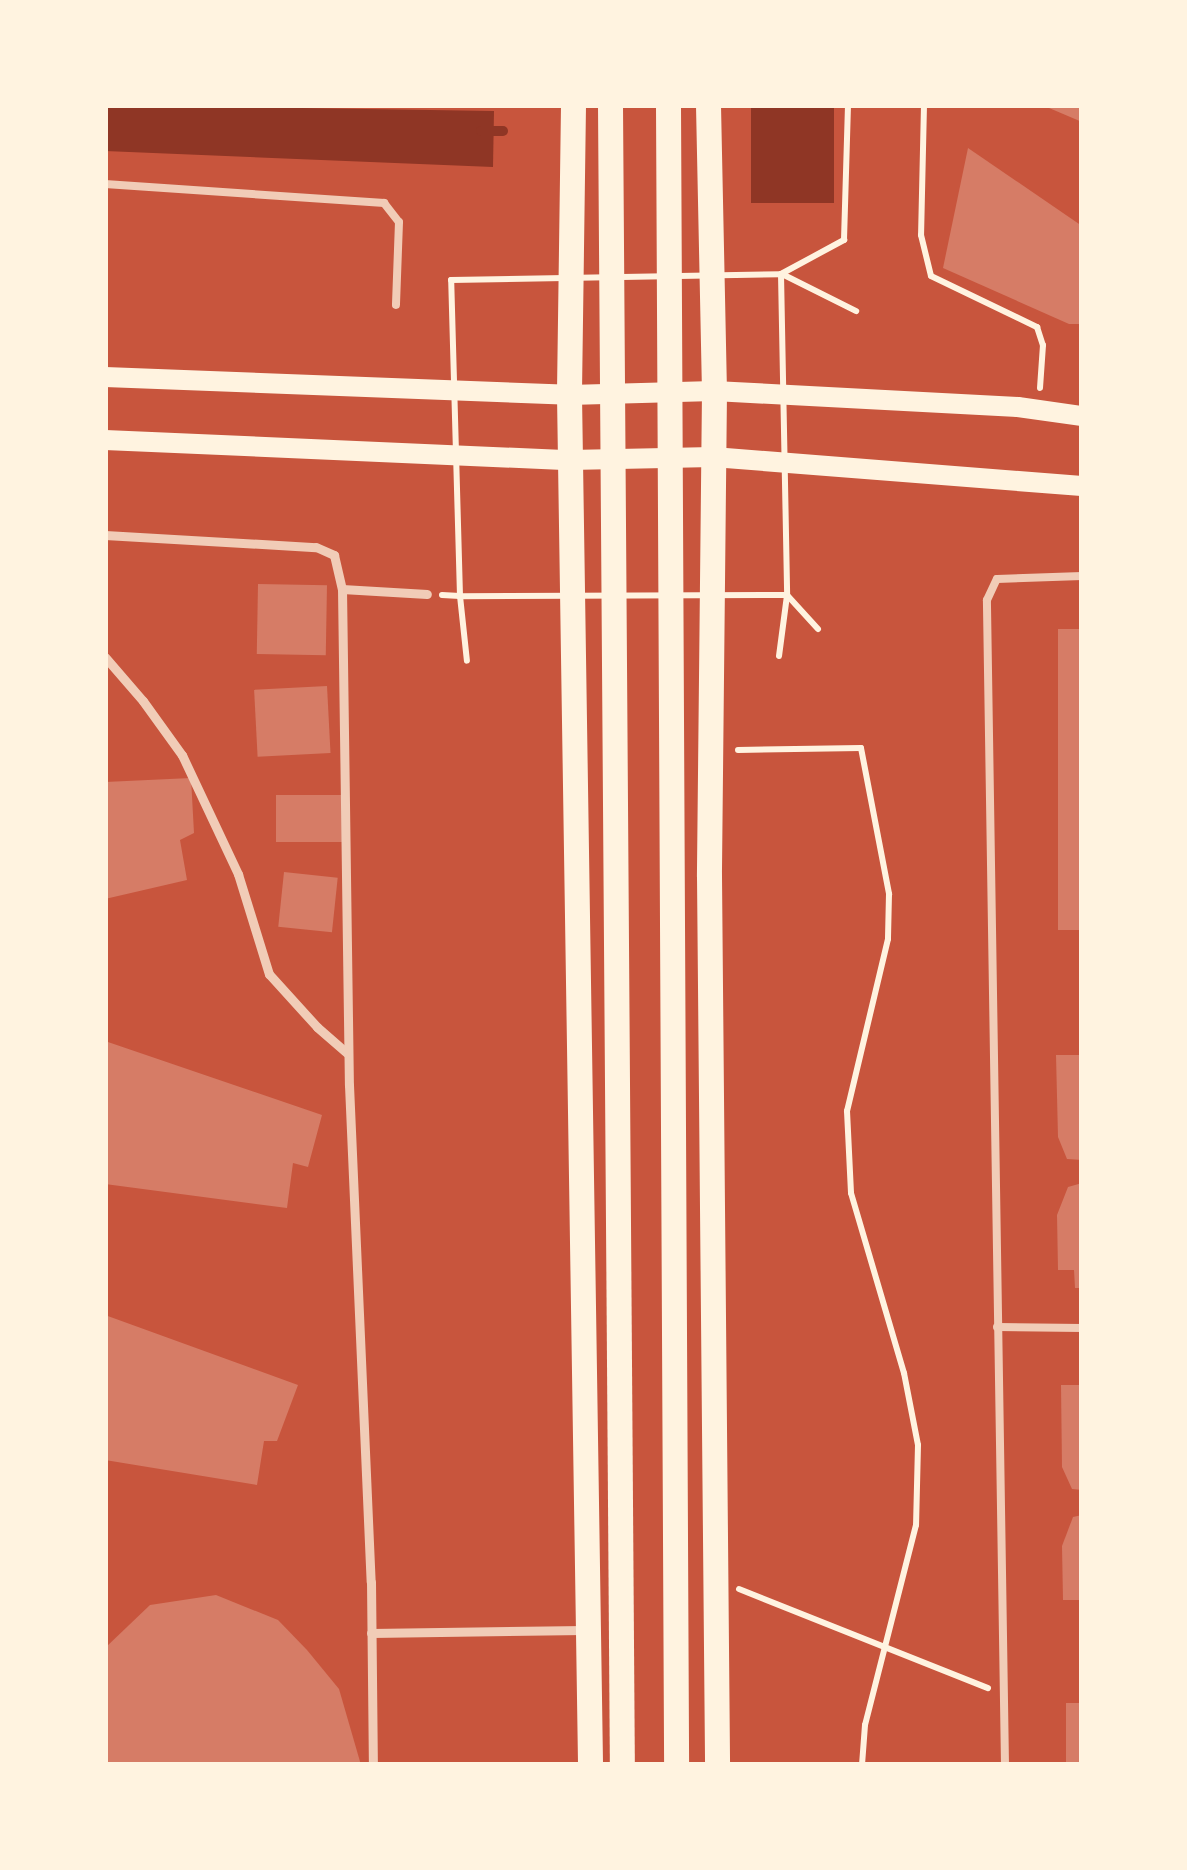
<!DOCTYPE html>
<style>
body{margin:0}
#map{position:relative;width:1187px;height:1870px;overflow:hidden;background:#c8553d;font-family:"IBM Plex Sans",sans-serif}
div>[style]{position:absolute}
.water>*{inset:0;background:#8f3625;transform-origin:0 0}
.stream>*{height:10px;margin:-5px;padding:0 5px;transform-origin:5px;border-radius:5px;background:#8f3625}
.building>*{inset:0;background:#d67c66;transform-origin:0 0}
.path>*{height:6px;margin:-3px;padding:0 3px;transform-origin:3px;border-radius:3px;background:#fff3e0}
.service>*{height:8px;margin:-4px;padding:0 4px;transform-origin:4px;border-radius:4px;background:#f1ccb7}
.pedestrian>*{height:9px;margin:-4.5px;padding:0 4.5px;transform-origin:4.5px;border-radius:4.5px;background:#f1ccb7}
.secondary>*{height:20px;margin:-10px;padding:0 10px;transform-origin:10px;border-radius:10px;background:#fff3e0}
.primary>*{height:25px;margin:-12.5px;padding:0 12.5px;transform-origin:12.5px;border-radius:12.5px;background:#fff3e0}
.trunk>*{height:25px;margin:-12.5px;padding:0 12.5px;transform-origin:12.5px;border-radius:12.5px;background:#fff3e0}
span{translate:-50% -50%;white-space:nowrap;text-align:center;line-height:1.15;-webkit-text-stroke:8px #fff3e0;paint-order:stroke}
.frame{position:absolute;inset:0;border:108px solid #fff3e0;pointer-events:none}
</style>
<div id="map">
<div class="water">
<div style="clip-path:polygon(105px 105px,494px 111px,493px 167px,105px 151px)"></div>
<div style="left:751px;top:105px;width:83px;height:98px"></div>
</div>
<div class="stream">
<div style="left:481px;top:131px;width:22px"></div>
</div>
<div class="building">
<div style="clip-path:polygon(1042px 105px,1082px 105px,1082px 122px)"></div>
<div style="clip-path:polygon(968px 148px,1082px 226px,1082px 324px,1069px 324px,943px 268px)"></div>
<div style="left:258px;top:584px;width:69px;height:70px;rotate:1deg"></div>
<div style="left:1082px;top:629px;width:301px;height:24px;rotate:90deg"></div>
<div style="left:327px;top:686px;width:67px;height:73px;rotate:87deg"></div>
<div style="clip-path:polygon(191px 778px,194px 833px,180px 840px,187px 880px,105px 899px,105px 782px)"></div>
<div style="left:276px;top:795px;width:67px;height:47px"></div>
<div style="left:284px;top:872px;width:54px;height:55px;rotate:6deg"></div>
<div style="clip-path:polygon(105px 1041px,322px 1115px,308px 1167px,293px 1163px,287px 1208px,105px 1184px)"></div>
<div style="clip-path:polygon(1056px 1055px,1082px 1055px,1082px 1160px,1067px 1159px,1058px 1137px)"></div>
<div style="clip-path:polygon(1082px 1183px,1082px 1288px,1075px 1288px,1074px 1270px,1058px 1270px,1057px 1215px,1068px 1187px)"></div>
<div style="clip-path:polygon(105px 1315px,298px 1385px,277px 1441px,264px 1441px,257px 1485px,105px 1460px)"></div>
<div style="clip-path:polygon(1061px 1385px,1082px 1385px,1082px 1490px,1072px 1489px,1062px 1467px)"></div>
<div style="clip-path:polygon(1082px 1515px,1082px 1600px,1063px 1600px,1062px 1546px,1073px 1517px)"></div>
<div style="clip-path:polygon(216px 1595px,278px 1620px,307px 1650px,339px 1689px,361px 1765px,105px 1765px,105px 1648px,150px 1605px)"></div>
<div style="left:1066px;top:1703px;width:16px;height:62px"></div>
</div>
<div class="path">
<div style="left:924px;top:105px;width:130px;rotate:91.3deg"></div>
<div style="left:921px;top:235px;width:42px;rotate:76.3deg"></div>
<div style="left:931px;top:276px;width:118px;rotate:25.7deg"></div>
<div style="left:1037px;top:327px;width:19px;rotate:72deg"></div>
<div style="left:1043px;top:345px;width:43px;rotate:94deg"></div>
<div style="left:781px;top:274px;width:321px;rotate:88.9deg"></div>
<div style="left:787px;top:595px;width:327px;rotate:179.8deg"></div>
<div style="left:460px;top:596px;width:316px;rotate:-91.6deg"></div>
<div style="left:451px;top:280px;width:330px;rotate:-1deg"></div>
<div style="left:781px;top:274px;width:72px;rotate:-28.4deg"></div>
<div style="left:844px;top:240px;width:135px;rotate:-88.3deg"></div>
<div style="left:782px;top:274px;width:83px;rotate:26.6deg"></div>
<div style="left:442px;top:595px;width:18px;rotate:3deg"></div>
<div style="left:460px;top:596px;width:65px;rotate:83.9deg"></div>
<div style="left:779px;top:656px;width:62px;rotate:-82.5deg"></div>
<div style="left:787px;top:595px;width:46px;rotate:47.6deg"></div>
<div style="left:738px;top:750px;width:123px;rotate:-0.9deg"></div>
<div style="left:861px;top:748px;width:149px;rotate:79.1deg"></div>
<div style="left:889px;top:894px;width:45px;rotate:91.3deg"></div>
<div style="left:888px;top:939px;width:177px;rotate:103.4deg"></div>
<div style="left:847px;top:1111px;width:82px;rotate:87.2deg"></div>
<div style="left:851px;top:1193px;width:188px;rotate:73.6deg"></div>
<div style="left:904px;top:1373px;width:73px;rotate:79deg"></div>
<div style="left:918px;top:1445px;width:80px;rotate:91.4deg"></div>
<div style="left:916px;top:1525px;width:206px;rotate:104.3deg"></div>
<div style="left:865px;top:1725px;width:40px;rotate:94.3deg"></div>
<div style="left:739px;top:1589px;width:268px;rotate:21.7deg"></div>
</div>
<div class="service">
<div style="left:105px;top:184px;width:280px;rotate:3.9deg"></div>
<div style="left:384px;top:203px;width:24px;rotate:52deg"></div>
<div style="left:399px;top:222px;width:83px;rotate:92.1deg"></div>
<div style="left:997px;top:1327px;width:85px;rotate:0.7deg"></div>
<div style="left:1005px;top:1765px;width:1165px;rotate:-90.89deg"></div>
<div style="left:987px;top:600px;width:23px;rotate:-65deg"></div>
<div style="left:997px;top:579px;width:85px;rotate:-2deg"></div>
</div>
<div class="pedestrian">
<div style="left:105px;top:535px;width:211px;rotate:3.3deg"></div>
<div style="left:316px;top:547px;width:20px;rotate:24deg"></div>
<div style="left:334px;top:555px;width:35px;rotate:77deg"></div>
<div style="left:342px;top:589px;width:496px;rotate:89.2deg"></div>
<div style="left:349px;top:1085px;width:497px;rotate:87.5deg"></div>
<div style="left:371px;top:1582px;width:183px;rotate:89.4deg"></div>
<div style="left:342px;top:589px;width:85px;rotate:3.4deg"></div>
<div style="left:105px;top:657px;width:58px;rotate:49.2deg"></div>
<div style="left:143px;top:701px;width:67px;rotate:54.2deg"></div>
<div style="left:182px;top:755px;width:132px;rotate:64.8deg"></div>
<div style="left:238px;top:874px;width:105px;rotate:72.8deg"></div>
<div style="left:269px;top:974px;width:72px;rotate:47.8deg"></div>
<div style="left:317px;top:1027px;width:41px;rotate:41.1deg"></div>
<div style="left:371px;top:1633px;width:213px;rotate:-0.8deg"></div>
</div>
<div class="secondary">
<div style="left:105px;top:377px;width:464px;rotate:2.2deg"></div>
<div style="left:569px;top:395px;width:145px;rotate:-1.6deg"></div>
<div style="left:714px;top:391px;width:304px;rotate:3deg"></div>
<div style="left:1018px;top:407px;width:65px;rotate:8deg"></div>
<div style="left:105px;top:440px;width:465px;rotate:2.5deg"></div>
<div style="left:570px;top:460px;width:143px;rotate:-1.2deg"></div>
<div style="left:713px;top:457px;width:370px;rotate:4.5deg"></div>
</div>
<div class="primary">
<div style="left:573px;top:105px;width:290px;rotate:90.8deg"></div>
<div style="left:569px;top:395px;width:1370px;rotate:89.12deg"></div>
<div style="left:708px;top:105px;width:286px;rotate:88.8deg"></div>
<div style="left:714px;top:391px;width:485px;rotate:90.6deg"></div>
<div style="left:709px;top:876px;width:889px;rotate:89.48deg"></div>
</div>
<div class="trunk">
<div style="left:610px;top:105px;width:1660px;rotate:89.59deg"></div>
<div style="left:668px;top:105px;width:1660px;rotate:89.72deg"></div>
</div>
<div class="frame"></div>
</div>
